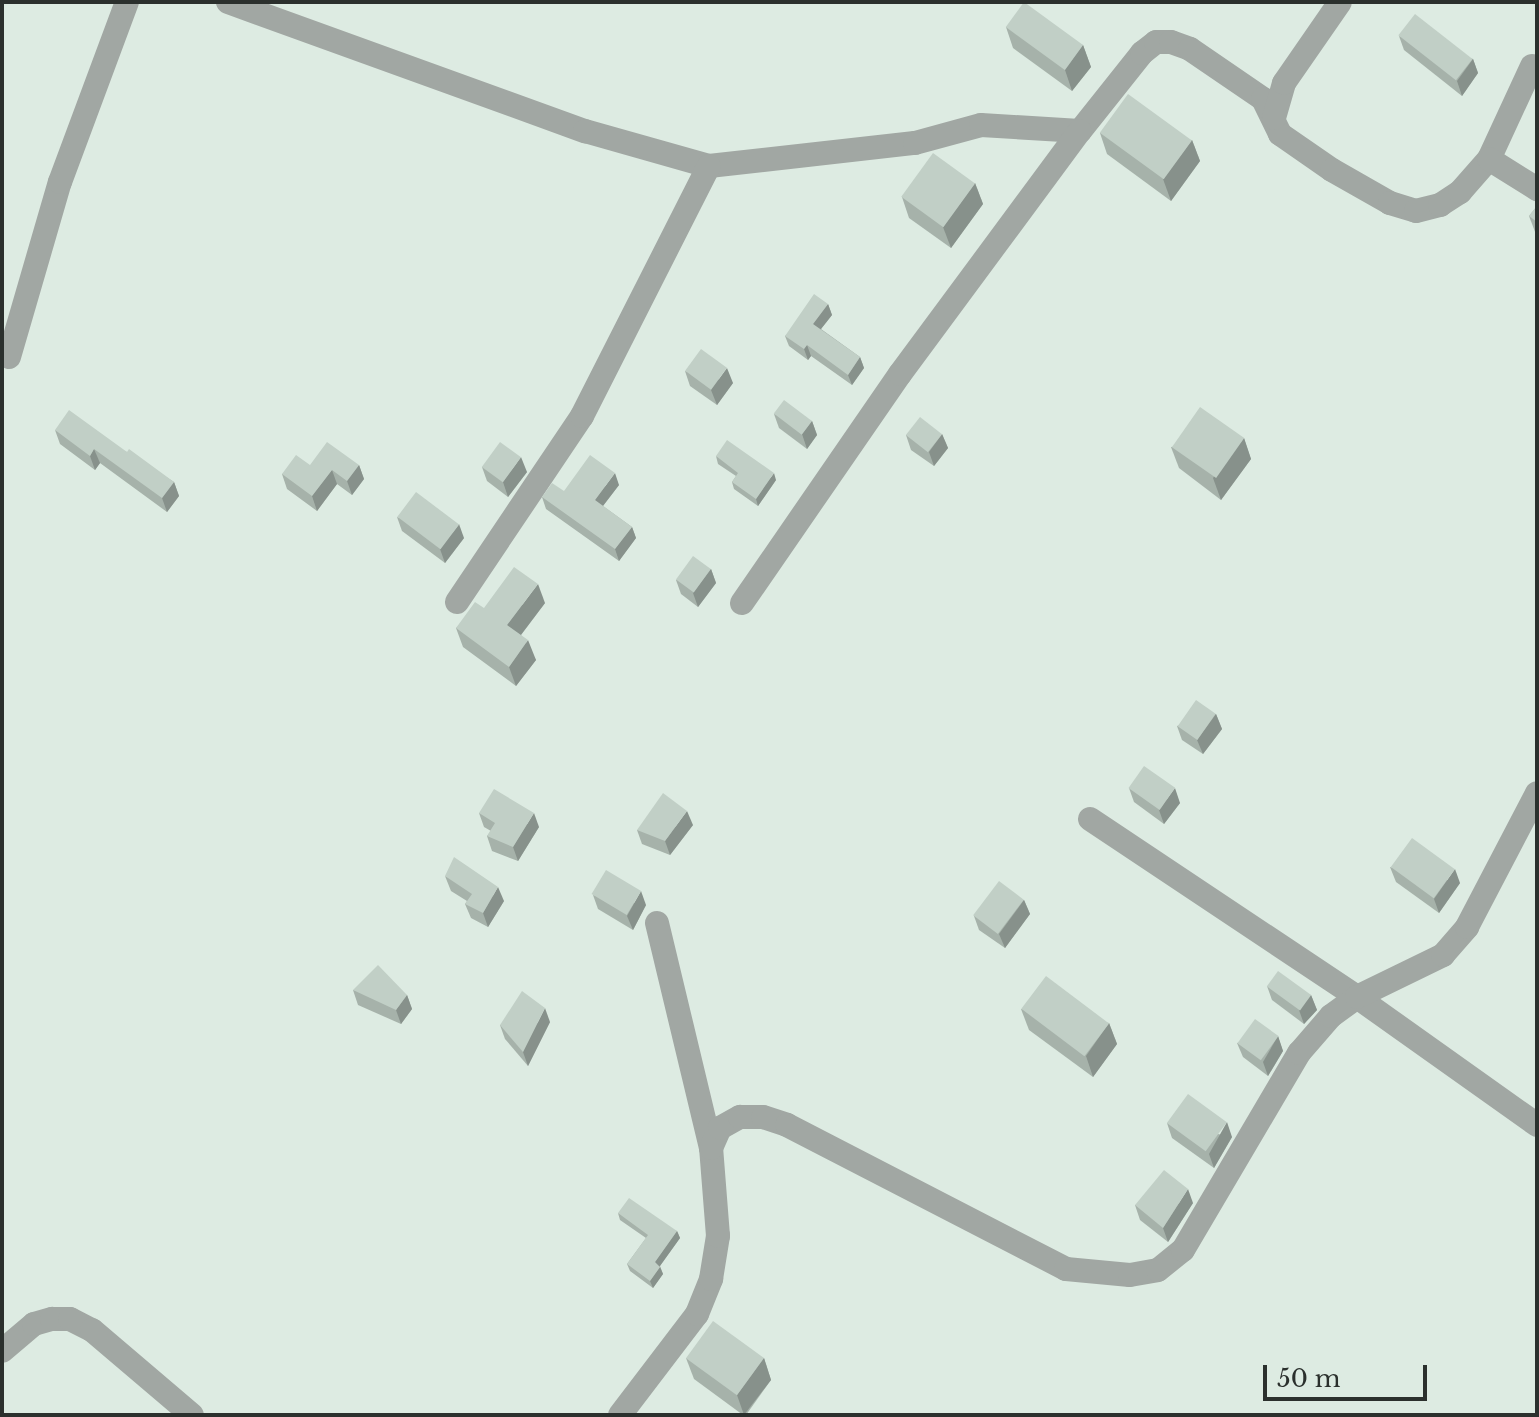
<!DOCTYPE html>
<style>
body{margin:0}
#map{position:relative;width:1539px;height:1417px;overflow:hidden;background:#ddebe2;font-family:"Libre Baskerville",serif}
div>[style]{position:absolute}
.street>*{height:24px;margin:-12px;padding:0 12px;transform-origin:12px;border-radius:12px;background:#a1a7a3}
.wall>*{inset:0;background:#a6b2aa}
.shaded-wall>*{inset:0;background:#87918b}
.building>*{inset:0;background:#c1cfc6;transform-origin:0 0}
span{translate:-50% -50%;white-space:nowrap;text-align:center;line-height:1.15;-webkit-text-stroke:7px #ddebe2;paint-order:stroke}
.frame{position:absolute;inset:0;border:4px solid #2b302d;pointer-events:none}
.scale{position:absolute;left:1263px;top:1365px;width:164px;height:36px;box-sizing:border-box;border:4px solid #2b302d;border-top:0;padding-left:10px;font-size:24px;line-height:28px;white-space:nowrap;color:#2b302d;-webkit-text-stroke:6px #ddebe2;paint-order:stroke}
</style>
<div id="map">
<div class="street">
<div style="left:228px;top:2px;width:380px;rotate:19.9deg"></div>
<div style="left:585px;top:131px;width:129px;rotate:15.8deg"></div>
<div style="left:709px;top:166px;width:207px;rotate:-6.4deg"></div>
<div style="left:915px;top:143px;width:68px;rotate:-15.3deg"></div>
<div style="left:981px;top:125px;width:99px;rotate:3.5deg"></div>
<div style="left:1080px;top:131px;width:100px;rotate:-51.5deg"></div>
<div style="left:1142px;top:53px;width:18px;rotate:-38deg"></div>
<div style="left:1156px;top:42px;width:15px"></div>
<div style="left:1171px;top:42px;width:20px;rotate:20deg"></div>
<div style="left:1190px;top:49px;width:88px;rotate:34.4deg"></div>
<div style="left:1263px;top:99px;width:39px;rotate:64deg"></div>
<div style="left:1280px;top:134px;width:63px;rotate:34.7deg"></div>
<div style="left:1332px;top:170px;width:67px;rotate:29.6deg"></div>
<div style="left:1390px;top:203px;width:27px;rotate:17deg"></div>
<div style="left:1416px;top:211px;width:25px;rotate:-14deg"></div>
<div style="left:1440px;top:205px;width:24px;rotate:-33deg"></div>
<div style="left:1460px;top:192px;width:44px;rotate:-48.7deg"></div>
<div style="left:1532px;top:66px;width:102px;rotate:114.8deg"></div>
<div style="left:1489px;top:159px;width:57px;rotate:32deg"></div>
<div style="left:1274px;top:118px;width:36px;rotate:-74deg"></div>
<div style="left:1284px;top:83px;width:98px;rotate:-55.3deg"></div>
<div style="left:9px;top:357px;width:182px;rotate:-73.8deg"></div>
<div style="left:60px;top:182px;width:192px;rotate:-69.6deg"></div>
<div style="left:457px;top:602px;width:224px;rotate:-56.1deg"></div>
<div style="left:582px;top:416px;width:280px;rotate:-63.1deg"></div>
<div style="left:742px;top:603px;width:278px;rotate:-55.4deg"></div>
<div style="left:900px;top:374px;width:302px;rotate:-53.5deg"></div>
<div style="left:1090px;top:819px;width:321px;rotate:33.7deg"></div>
<div style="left:1357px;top:997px;width:221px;rotate:35.4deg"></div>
<div style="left:657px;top:923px;width:231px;rotate:76.5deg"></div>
<div style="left:2px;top:1351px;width:42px;rotate:-40.2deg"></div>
<div style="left:34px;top:1324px;width:19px;rotate:-16deg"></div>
<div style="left:52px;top:1319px;width:18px"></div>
<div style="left:70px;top:1319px;width:25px;rotate:27deg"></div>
<div style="left:92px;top:1330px;width:131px;rotate:40.4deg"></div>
<div style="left:620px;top:1415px;width:127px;rotate:-52.7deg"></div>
<div style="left:697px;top:1314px;width:38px;rotate:-68deg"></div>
<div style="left:711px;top:1279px;width:44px;rotate:-80.8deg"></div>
<div style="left:718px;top:1236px;width:88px;rotate:-94.5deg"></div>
<div style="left:711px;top:1148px;width:22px;rotate:-66deg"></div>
<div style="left:720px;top:1128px;width:23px;rotate:-29deg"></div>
<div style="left:740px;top:1117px;width:23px"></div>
<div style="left:763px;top:1117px;width:25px;rotate:18deg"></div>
<div style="left:787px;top:1125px;width:314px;rotate:27.3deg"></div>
<div style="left:1066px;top:1269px;width:64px;rotate:5.4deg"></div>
<div style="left:1130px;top:1275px;width:28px;rotate:-10deg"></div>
<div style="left:1158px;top:1270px;width:32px;rotate:-39deg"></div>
<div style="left:1183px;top:1250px;width:229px;rotate:-59.5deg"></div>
<div style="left:1299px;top:1053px;width:49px;rotate:-49.1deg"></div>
<div style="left:1331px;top:1016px;width:32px;rotate:-36deg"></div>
<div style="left:1357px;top:997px;width:96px;rotate:-26deg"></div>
<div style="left:1443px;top:955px;width:37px;rotate:-49deg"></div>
<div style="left:1467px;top:927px;width:151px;rotate:-62.4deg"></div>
</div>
<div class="wall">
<div style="clip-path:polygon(1006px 27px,1083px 45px,1091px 67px,1072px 91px,1013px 48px)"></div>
<div style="clip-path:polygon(1399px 36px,1473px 59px,1478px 73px,1462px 96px,1404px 50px)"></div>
<div style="clip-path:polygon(1100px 133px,1192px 140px,1200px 161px,1171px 201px,1107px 154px)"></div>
<div style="clip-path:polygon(975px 183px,983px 204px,951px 248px,909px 218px,902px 197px)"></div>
<div style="clip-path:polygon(1537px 206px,1537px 237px,1529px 216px)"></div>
<div style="clip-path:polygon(828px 304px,832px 315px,821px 329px,860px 357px,864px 368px,852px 385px,811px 356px,808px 360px,789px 346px,785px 336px)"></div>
<div style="clip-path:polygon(685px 371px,733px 383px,717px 405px,690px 386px)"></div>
<div style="clip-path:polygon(774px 414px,812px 421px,817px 435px,807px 449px,779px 428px)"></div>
<div style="clip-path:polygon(55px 430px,127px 452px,174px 482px,179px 496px,167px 512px,100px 463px,95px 470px,60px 444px)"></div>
<div style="clip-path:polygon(942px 434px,948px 448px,934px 466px,911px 450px,906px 435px)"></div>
<div style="clip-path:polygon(1244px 438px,1251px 459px,1221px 500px,1179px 468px,1171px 447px)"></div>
<div style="clip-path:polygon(716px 456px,776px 480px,758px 506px,734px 489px,732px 482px,736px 476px,718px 464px)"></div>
<div style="clip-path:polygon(310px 465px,359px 465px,364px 479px,352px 495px,337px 484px,317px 511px,287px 489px,282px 474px)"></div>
<div style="clip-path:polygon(482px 467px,527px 472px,508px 497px,487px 481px)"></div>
<div style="clip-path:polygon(619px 485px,603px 506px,632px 527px,636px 538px,619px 561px,546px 509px,542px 497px,564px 491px)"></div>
<div style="clip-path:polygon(397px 517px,464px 538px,445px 563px,402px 531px)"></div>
<div style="clip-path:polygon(711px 569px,716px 583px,698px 607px,681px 594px,676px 580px)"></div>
<div style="clip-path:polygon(545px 603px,521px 635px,536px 660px,516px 686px,463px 647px,456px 628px,484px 608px)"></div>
<div style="clip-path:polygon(1216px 714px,1222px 729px,1203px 754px,1182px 740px,1177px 726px)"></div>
<div style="clip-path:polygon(1129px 788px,1180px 803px,1164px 824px,1134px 802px)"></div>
<div style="clip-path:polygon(479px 813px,539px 827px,518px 861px,492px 851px,487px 836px,491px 831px,484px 827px)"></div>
<div style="clip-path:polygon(693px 825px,670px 855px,642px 844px,637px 830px)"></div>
<div style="clip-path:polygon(1390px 867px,1460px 883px,1439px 913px,1396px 882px)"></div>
<div style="clip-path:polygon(445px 876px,504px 901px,488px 927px,471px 918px,465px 904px,467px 901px,451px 891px)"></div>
<div style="clip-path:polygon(593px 895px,646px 905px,633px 930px,598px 909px)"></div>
<div style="clip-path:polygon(1024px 900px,1030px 914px,1005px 948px,979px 930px,974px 916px)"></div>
<div style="clip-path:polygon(1267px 986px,1311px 995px,1317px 1010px,1304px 1024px,1272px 1000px)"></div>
<div style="clip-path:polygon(353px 990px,407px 995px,412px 1009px,401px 1024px,358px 1005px)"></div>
<div style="clip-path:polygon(1021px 1009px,1109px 1023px,1117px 1044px,1093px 1077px,1029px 1030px)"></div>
<div style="clip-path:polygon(550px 1022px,528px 1066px,505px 1039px,500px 1025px)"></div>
<div style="clip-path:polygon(1278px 1036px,1283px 1051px,1268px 1076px,1243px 1057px,1237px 1043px)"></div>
<div style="clip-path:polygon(1167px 1123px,1232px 1137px,1214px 1168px,1172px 1138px)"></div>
<div style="clip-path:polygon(1193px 1203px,1168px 1242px,1140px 1220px,1135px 1205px)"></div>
<div style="clip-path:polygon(618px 1213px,677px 1231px,680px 1238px,660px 1266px,663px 1274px,653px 1288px,630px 1271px,627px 1264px,646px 1238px,620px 1220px)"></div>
<div style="clip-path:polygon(686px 1358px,764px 1358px,771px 1380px,746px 1415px,743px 1415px,694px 1379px)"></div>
</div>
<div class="shaded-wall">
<div style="clip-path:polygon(1083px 45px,1091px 67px,1072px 91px,1065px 70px)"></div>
<div style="clip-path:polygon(1473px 59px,1478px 73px,1462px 96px,1457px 81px)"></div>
<div style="clip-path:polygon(1192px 140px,1200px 161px,1171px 201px,1163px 179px)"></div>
<div style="clip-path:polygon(975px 183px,983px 204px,951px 248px,943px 227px)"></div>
<div style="clip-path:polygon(828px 304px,832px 315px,817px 334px,813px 324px)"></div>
<div style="clip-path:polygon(807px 345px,811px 356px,808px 360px,804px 349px)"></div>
<div style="clip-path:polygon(860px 357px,864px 368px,852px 385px,848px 375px)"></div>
<div style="clip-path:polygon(727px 368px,733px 383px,717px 405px,711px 390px)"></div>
<div style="clip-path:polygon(812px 421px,817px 435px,807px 449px,802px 434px)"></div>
<div style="clip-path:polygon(942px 434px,948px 448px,934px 466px,929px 452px)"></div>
<div style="clip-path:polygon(1244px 438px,1251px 459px,1221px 500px,1213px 478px)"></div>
<div style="clip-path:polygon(94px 449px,100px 463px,95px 470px,90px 456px)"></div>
<div style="clip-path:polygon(521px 457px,527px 472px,508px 497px,503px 482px)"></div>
<div style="clip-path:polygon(359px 465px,364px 479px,352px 495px,347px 481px)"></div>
<div style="clip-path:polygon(332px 470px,337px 484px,317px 511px,312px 496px)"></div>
<div style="clip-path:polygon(615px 473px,619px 485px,599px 511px,595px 500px)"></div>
<div style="clip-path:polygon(774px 473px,776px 480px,758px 506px,756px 499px)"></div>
<div style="clip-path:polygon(174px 482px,179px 496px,167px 512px,162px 498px)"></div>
<div style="clip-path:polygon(459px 524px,464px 538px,445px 563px,440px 549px)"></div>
<div style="clip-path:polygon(632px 527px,636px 538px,619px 561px,615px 549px)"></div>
<div style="clip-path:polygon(711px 569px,716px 583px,698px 607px,693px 593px)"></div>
<div style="clip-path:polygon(538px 584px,545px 603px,514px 644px,507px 625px)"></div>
<div style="clip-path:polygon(528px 640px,536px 660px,516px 686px,509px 667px)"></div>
<div style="clip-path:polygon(1216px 714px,1222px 729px,1203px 754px,1197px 740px)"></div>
<div style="clip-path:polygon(1175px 788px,1180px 803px,1164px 824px,1159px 810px)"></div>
<div style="clip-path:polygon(687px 811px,693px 825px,670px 855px,665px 841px)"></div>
<div style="clip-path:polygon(534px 813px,539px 827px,518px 861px,513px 847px)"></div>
<div style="clip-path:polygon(1455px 869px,1460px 883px,1439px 913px,1434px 899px)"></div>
<div style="clip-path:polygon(498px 887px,504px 901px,488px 927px,483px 913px)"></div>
<div style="clip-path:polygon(641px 891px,646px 905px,633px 930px,627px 916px)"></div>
<div style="clip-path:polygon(1024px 900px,1030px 914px,1005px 948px,999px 934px)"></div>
<div style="clip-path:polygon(407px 995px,412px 1009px,401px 1024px,396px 1010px)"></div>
<div style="clip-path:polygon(1311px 995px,1317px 1010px,1304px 1024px,1299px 1010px)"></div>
<div style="clip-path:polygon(545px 1008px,550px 1022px,528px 1066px,523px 1052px)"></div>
<div style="clip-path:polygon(1109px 1023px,1117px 1044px,1093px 1077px,1086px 1056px)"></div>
<div style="clip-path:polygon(1278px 1036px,1283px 1051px,1268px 1076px,1263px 1062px)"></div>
<div style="clip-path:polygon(1227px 1122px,1232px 1137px,1214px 1168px,1209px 1154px)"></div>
<div style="clip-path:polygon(1188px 1189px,1193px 1203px,1168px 1242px,1163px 1228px)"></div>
<div style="clip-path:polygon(677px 1231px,680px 1238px,657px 1270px,655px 1262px)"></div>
<div style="clip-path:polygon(660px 1267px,663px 1274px,653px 1288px,650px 1281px)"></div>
<div style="clip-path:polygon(764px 1358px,771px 1380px,744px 1415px,737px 1395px)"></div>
</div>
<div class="building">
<div style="left:1024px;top:2px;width:73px;height:31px;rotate:36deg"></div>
<div style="left:1415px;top:14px;width:73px;height:27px;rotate:38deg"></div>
<div style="left:1128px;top:94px;width:79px;height:48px;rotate:36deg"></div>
<div style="left:933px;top:153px;width:52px;height:54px;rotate:36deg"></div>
<div style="clip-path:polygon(1537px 206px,1537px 222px,1529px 216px)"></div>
<div style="clip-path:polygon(814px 294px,828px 304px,813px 324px,860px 357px,848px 375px,807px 345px,804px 349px,785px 336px)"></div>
<div style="left:701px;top:349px;width:32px;height:27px;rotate:36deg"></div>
<div style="left:784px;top:400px;width:35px;height:17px;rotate:37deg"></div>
<div style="left:1200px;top:407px;width:54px;height:49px;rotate:35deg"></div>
<div style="clip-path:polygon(69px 410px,127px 452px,129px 449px,174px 482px,162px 498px,94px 449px,90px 456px,55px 430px)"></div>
<div style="left:920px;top:417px;width:28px;height:23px;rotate:38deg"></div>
<div style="clip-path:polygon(727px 440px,774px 473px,756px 499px,732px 482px,738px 473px,716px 456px)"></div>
<div style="clip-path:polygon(327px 442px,359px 465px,347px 481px,332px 470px,312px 496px,282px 474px,296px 455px,310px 465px)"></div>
<div style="left:500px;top:442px;width:26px;height:31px;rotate:36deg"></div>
<div style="clip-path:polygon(590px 455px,615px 473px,595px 500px,632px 527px,615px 549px,542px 497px,552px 483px,564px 491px)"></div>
<div style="left:416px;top:492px;width:54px;height:31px;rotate:37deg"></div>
<div style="left:693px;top:556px;width:22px;height:29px;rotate:36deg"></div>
<div style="clip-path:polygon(514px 567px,538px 584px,507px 625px,528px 640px,509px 667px,456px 628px,475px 602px,484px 608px)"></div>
<div style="left:1196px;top:700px;width:24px;height:32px;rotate:35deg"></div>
<div style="left:1144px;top:766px;width:38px;height:27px;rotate:35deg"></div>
<div style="clip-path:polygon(494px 789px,534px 813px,513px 847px,487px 836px,495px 823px,479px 813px)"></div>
<div style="clip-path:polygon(663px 793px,687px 811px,665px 841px,637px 830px)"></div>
<div style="left:1412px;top:838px;width:53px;height:36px;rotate:36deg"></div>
<div style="clip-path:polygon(454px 857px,498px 887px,483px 913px,465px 904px,472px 894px,445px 876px)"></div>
<div style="left:606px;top:870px;width:41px;height:28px;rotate:31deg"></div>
<div style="left:999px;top:881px;width:31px;height:43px;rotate:37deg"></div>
<div style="clip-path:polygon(378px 965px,407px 995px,396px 1010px,353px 990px)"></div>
<div style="left:1278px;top:971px;width:41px;height:19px;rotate:36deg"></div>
<div style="left:1046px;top:976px;width:79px;height:41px;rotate:37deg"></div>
<div style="clip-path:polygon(522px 991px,545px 1008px,523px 1052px,500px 1025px)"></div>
<div style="left:1255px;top:1019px;width:29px;height:30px;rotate:36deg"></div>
<div style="left:1188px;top:1094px;width:48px;height:36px;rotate:36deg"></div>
<div style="clip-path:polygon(1164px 1170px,1188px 1189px,1163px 1228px,1135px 1205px)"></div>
<div style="clip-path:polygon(629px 1198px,677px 1231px,655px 1262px,660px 1267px,650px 1281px,627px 1264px,648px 1235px,618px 1213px)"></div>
<div style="left:713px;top:1321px;width:63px;height:46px;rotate:36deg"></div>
</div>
<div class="frame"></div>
<div class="scale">50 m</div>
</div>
